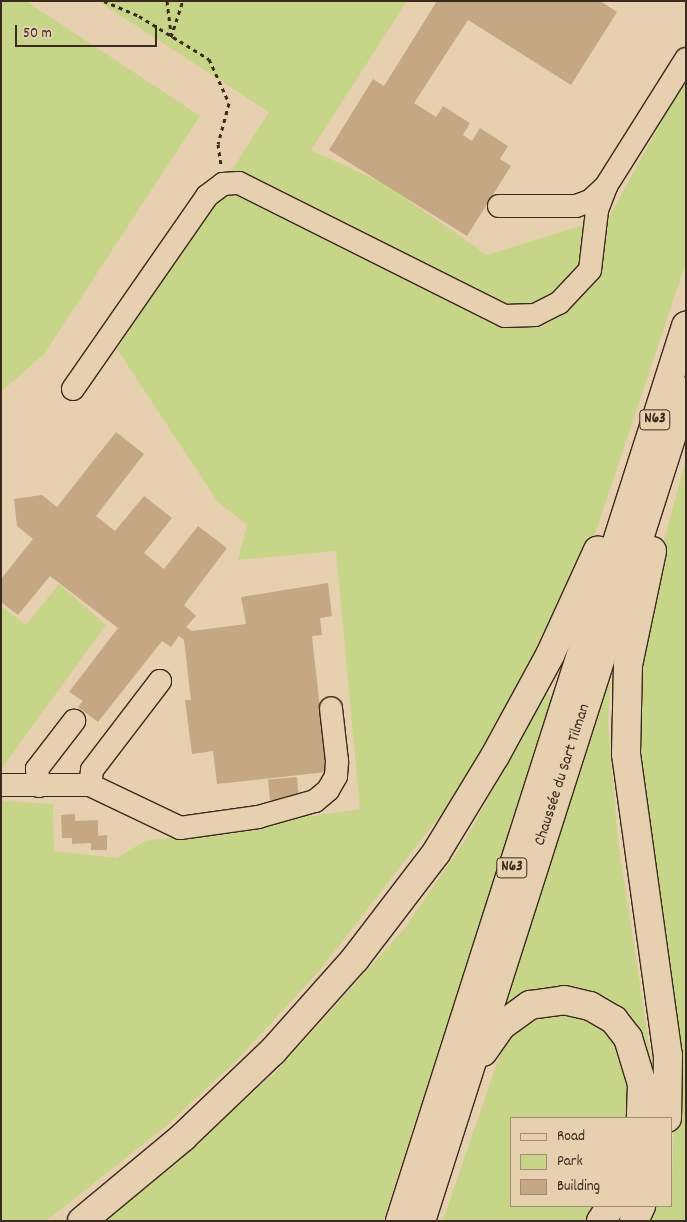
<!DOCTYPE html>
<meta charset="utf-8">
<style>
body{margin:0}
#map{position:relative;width:687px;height:1222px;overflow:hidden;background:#e6d0b0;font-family:Dekko,sans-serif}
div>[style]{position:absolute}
.green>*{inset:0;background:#c7d588}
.building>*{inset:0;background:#c6a783;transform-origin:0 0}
.path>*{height:3px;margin-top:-1.5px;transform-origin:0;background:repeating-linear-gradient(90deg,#3b2a1e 0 4px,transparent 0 8px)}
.roads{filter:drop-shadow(1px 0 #3b2a1e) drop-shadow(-1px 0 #3b2a1e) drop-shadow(0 1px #3b2a1e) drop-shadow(0 -1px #3b2a1e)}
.minor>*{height:22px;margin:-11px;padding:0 11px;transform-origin:11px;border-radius:11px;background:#e6d0b0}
.highway>*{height:28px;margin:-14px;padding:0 14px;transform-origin:14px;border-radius:14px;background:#e6d0b0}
span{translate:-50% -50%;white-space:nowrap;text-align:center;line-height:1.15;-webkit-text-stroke:4px #e6d0b0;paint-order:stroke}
.shield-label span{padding:1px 4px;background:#e6d0b0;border:1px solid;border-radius:4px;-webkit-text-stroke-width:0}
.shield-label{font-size:15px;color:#3b2a1e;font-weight:700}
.street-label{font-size:16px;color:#3b2a1e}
.frame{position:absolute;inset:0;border:2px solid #3b2a1e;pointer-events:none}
.legend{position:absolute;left:510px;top:1117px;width:162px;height:90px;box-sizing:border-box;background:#e6d0b0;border:1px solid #a28e76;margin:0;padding:6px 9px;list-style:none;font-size:15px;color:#3b2a1e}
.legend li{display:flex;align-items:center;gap:10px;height:25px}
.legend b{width:25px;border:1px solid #a28e76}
.scale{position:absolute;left:15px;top:25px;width:142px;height:22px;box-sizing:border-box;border:2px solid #3b2a1e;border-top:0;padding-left:6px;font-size:15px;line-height:18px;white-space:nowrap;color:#3b2a1e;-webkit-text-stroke:4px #e6d0b0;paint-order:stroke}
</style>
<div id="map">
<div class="green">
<div style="clip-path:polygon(1px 1px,26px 1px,200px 116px,44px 354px,1px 392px)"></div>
<div style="clip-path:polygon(98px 1px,407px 1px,311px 150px,385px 184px,487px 255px,609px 217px,686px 77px,686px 262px,596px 531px,527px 678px,456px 795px,320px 970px,239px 1058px,165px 1127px,46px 1221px,1px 1221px,1px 787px,3px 801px,53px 804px,54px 851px,117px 858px,145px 841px,360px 809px,336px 551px,238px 560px,247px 525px,218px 502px,117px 349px,269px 112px)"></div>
<div style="clip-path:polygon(686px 459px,686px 1221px,643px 1221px,648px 1206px,671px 1206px,676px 1071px,636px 751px,641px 625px)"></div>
<div style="clip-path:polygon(59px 584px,106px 625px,1px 769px,1px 606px,26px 625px)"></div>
<div style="clip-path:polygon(611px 672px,608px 723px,618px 841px,652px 1064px,638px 1030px,616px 1006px,586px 991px,545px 990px,503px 1004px)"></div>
<div style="clip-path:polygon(546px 693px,553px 698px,383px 1221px,99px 1221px,166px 1170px,276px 1072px,404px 929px,464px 842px)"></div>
<div style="clip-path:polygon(555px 1013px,591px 1019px,617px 1044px,631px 1074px,629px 1118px,511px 1118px,511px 1206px,599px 1206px,589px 1221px,443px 1221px,499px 1057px,519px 1027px)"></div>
</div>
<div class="building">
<div style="clip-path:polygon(437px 1px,600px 1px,617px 12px,571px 85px,468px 20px,414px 103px,436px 117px,443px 106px,470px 123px,463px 135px,472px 141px,480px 128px,508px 146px,500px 159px,511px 166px,467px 236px,329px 150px,373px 79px,384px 86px)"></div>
<div style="clip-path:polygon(116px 432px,144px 454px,96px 516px,115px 531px,144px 496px,172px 518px,144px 553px,164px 569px,198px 526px,227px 548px,184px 605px,196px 616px,186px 627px,192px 631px,246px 624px,241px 597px,328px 583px,332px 616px,320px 618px,322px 635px,312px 636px,327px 772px,217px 784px,213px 751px,192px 754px,185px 700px,191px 700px,184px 640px,179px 636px,171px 647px,162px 641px,98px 722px,78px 707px,83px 701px,69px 692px,118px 628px,50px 576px,18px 615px,1px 602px,1px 579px,33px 539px,17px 526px,14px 499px,42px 495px,57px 507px)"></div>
<div style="left:297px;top:777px;width:21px;height:29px;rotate:85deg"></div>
<div style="clip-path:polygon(75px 814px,75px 821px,98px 820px,98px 836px,107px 835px,107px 850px,91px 850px,91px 843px,72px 844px,72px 838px,62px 838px,61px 815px)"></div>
</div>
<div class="path">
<div style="left:104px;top:1px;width:38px;rotate:23deg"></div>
<div style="left:139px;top:16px;width:82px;rotate:31.6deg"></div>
<div style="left:209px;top:59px;width:48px;rotate:65.6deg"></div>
<div style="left:229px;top:103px;width:42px;rotate:105deg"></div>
<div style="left:218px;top:144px;width:22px;rotate:82deg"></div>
<div style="left:167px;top:1px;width:33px;rotate:83deg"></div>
<div style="left:171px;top:37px;width:38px;rotate:-72deg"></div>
</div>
<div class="roads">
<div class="minor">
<div style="left:499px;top:206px;width:77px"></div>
<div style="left:576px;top:206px;width:15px;rotate:-20deg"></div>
<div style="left:590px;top:201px;width:22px;rotate:-43deg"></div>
<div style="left:73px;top:389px;width:235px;rotate:-55.2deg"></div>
<div style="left:207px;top:196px;width:20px;rotate:-37deg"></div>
<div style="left:223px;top:184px;width:16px;rotate:-4deg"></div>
<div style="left:239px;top:183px;width:297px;rotate:26.6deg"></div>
<div style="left:505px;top:316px;width:30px;rotate:-2deg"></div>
<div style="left:535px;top:315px;width:27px;rotate:-27deg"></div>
<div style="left:559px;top:303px;width:45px;rotate:-46.8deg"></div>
<div style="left:590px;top:270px;width:60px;rotate:-83.3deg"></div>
<div style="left:597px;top:210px;width:26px;rotate:-69deg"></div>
<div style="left:606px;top:186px;width:150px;rotate:-57.8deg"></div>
<div style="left:1px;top:785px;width:89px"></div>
<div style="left:90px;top:785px;width:100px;rotate:25.5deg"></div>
<div style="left:180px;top:828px;width:79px;rotate:-8deg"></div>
<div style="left:258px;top:817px;width:59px;rotate:-15.7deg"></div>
<div style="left:315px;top:801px;width:17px;rotate:-40deg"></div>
<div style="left:328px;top:790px;width:16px;rotate:-60deg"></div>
<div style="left:336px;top:776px;width:15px;rotate:-86deg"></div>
<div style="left:337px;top:761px;width:53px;rotate:-96.5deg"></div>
<div style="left:90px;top:785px;width:15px;rotate:-82deg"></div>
<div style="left:92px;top:770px;width:112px;rotate:-52.6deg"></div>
<div style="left:39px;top:786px;width:17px;rotate:-97deg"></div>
<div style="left:37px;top:769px;width:61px;rotate:-52.4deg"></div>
</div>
<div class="highway">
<div style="left:652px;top:551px;width:116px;rotate:101.9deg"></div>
<div style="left:628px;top:665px;width:89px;rotate:91.3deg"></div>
<div style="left:626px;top:754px;width:304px;rotate:82.1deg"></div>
<div style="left:668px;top:1055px;width:63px;rotate:90.9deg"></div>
<div style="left:483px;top:1052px;width:32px;rotate:-55deg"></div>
<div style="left:501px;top:1026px;width:36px;rotate:-36deg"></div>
<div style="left:530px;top:1005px;width:34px;rotate:-8deg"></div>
<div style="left:564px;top:1000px;width:27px;rotate:13deg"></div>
<div style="left:590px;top:1006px;width:28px;rotate:30deg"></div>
<div style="left:614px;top:1020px;width:23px;rotate:52deg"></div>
<div style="left:628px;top:1038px;width:48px;rotate:73.1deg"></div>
<div style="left:642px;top:1084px;width:34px;rotate:92deg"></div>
<div style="left:82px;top:1221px;width:131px;rotate:-39.7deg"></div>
<div style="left:183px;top:1137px;width:124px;rotate:-43.7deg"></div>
<div style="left:273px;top:1051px;width:123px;rotate:-48.3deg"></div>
<div style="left:355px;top:959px;width:133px;rotate:-52.6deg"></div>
<div style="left:436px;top:853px;width:114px;rotate:-58.7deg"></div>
<div style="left:495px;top:756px;width:115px;rotate:-61.4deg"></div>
<div style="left:550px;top:655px;width:115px;rotate:-65.4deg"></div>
<div style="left:400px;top:1221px;width:940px;rotate:-72.28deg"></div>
<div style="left:421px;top:1221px;width:871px;rotate:-72.29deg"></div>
<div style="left:601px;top:1221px;width:18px;rotate:-56deg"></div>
<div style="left:634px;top:1221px;width:17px;rotate:-65deg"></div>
</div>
</div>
<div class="shield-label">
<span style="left:655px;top:420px">N63</span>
<span style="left:512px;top:868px">N63</span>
</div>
<div class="street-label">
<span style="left:563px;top:775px;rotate:-72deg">Chaussée du Sart Tilman</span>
</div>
<div class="frame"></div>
<ul class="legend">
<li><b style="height:6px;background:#e6d0b0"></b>Road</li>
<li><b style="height:14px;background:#c7d588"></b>Park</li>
<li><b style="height:14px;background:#c6a783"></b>Building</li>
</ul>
<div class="scale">50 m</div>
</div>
